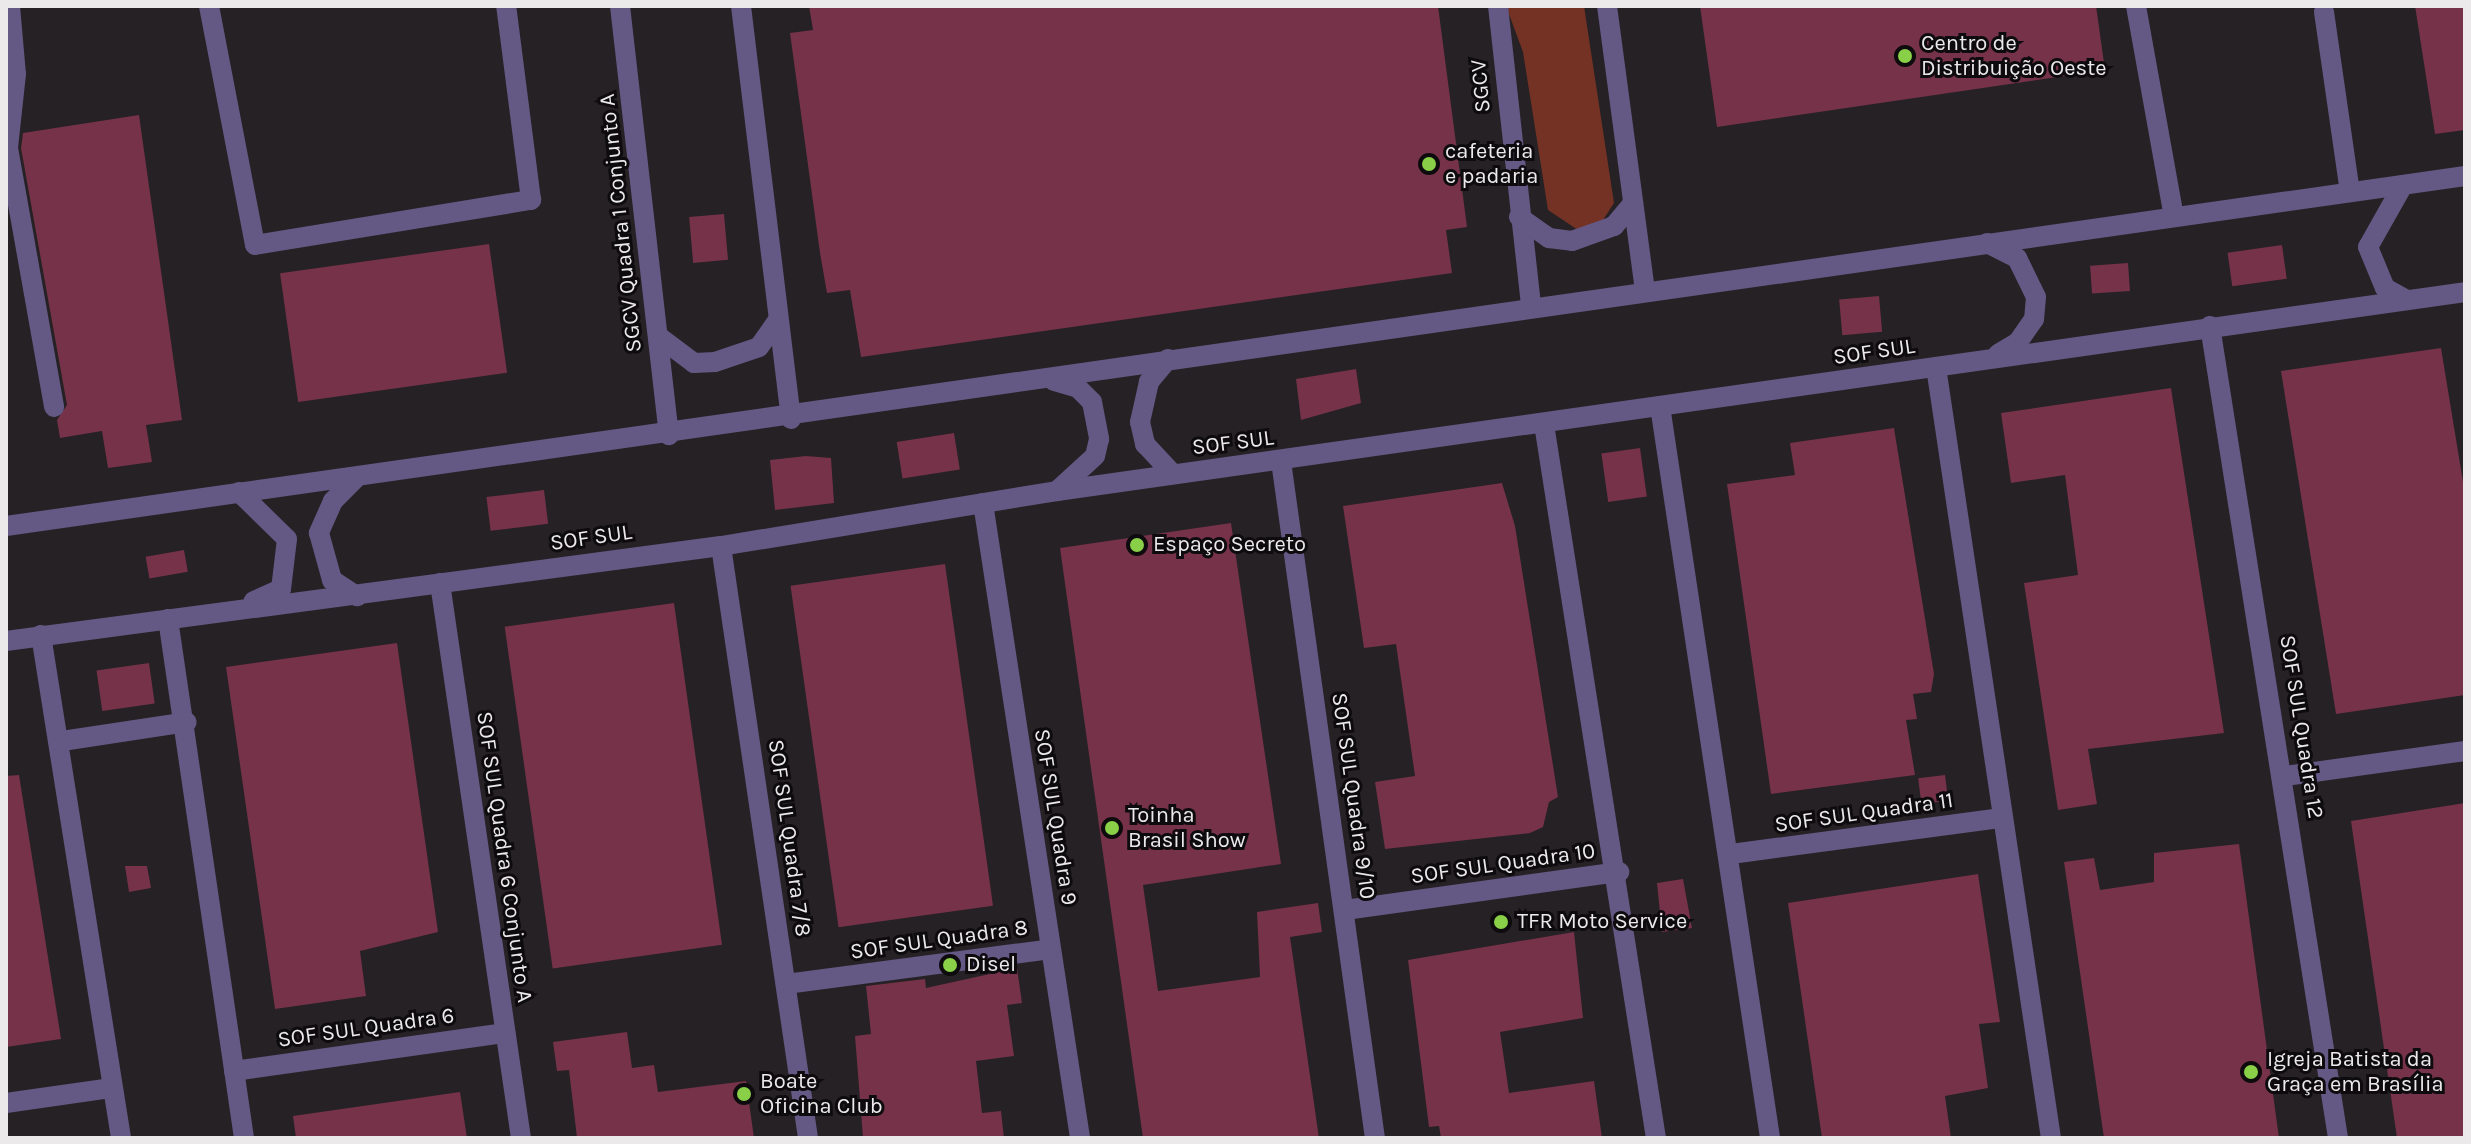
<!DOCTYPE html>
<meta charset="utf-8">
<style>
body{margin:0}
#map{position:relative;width:2471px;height:1144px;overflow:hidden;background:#252124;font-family:Karla,sans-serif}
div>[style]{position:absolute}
.green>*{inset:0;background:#733223}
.building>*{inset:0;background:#753248;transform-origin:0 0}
.minor>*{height:20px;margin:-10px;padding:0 10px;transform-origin:10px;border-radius:10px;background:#645884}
.dots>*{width:22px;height:22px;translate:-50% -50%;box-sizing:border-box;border:4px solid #0d0b0d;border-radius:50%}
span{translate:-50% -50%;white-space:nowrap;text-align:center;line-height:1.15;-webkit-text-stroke:6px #0d0b0d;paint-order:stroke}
.poi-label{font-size:22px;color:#ece9eb}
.left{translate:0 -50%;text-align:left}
.street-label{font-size:22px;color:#ece9eb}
.frame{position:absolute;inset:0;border:8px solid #ece9eb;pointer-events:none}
</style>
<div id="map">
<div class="green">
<div style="clip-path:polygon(1506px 6px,1584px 6px,1614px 203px,1601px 223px,1578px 230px,1548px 210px,1523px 52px)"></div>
</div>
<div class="building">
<div style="clip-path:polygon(809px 6px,1438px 6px,1467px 227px,1446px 230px,1452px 273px,861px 357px,850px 290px,827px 293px,820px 253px,790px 33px,813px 30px)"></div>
<div style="clip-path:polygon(1700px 6px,2096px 6px,2105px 70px,1717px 127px)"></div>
<div style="clip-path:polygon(2415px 6px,2465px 6px,2465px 130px,2435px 134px)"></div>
<div style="clip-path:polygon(139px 115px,182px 420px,146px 425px,152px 462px,108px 468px,102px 431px,60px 438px,57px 420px,67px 405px,21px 148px,23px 133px)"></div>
<div style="left:724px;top:214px;width:46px;height:35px;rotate:85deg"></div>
<div style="left:489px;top:244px;width:130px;height:211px;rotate:82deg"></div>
<div style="left:2282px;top:245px;width:34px;height:55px;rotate:82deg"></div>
<div style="left:2128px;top:263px;width:28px;height:38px;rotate:86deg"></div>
<div style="left:1879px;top:296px;width:36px;height:40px;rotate:85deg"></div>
<div style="clip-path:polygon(2441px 348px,2465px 494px,2465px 695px,2336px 714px,2281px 371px)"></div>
<div style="clip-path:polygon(1356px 369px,1361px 403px,1301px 420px,1296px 379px)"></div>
<div style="clip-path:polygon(2171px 388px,2224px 733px,2088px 749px,2097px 804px,2058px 810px,2024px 583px,2078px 575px,2065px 475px,2011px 483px,2001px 413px)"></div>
<div style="clip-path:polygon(1894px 428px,1934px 674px,1931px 692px,1913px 694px,1917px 719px,1906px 720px,1915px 775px,1771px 794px,1727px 484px,1795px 475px,1790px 443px)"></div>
<div style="left:954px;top:433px;width:37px;height:58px;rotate:81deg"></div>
<div style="left:1640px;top:448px;width:49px;height:39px;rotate:82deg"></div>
<div style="clip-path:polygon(806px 456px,831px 458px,834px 503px,775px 510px,770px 460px)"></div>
<div style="clip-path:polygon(1502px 483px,1515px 526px,1558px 797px,1549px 802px,1543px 827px,1530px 833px,1385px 849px,1375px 782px,1415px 776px,1396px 644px,1364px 648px,1343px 506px)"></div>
<div style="left:544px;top:490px;width:34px;height:58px;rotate:83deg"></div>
<div style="clip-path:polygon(1231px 523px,1281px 864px,1143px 885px,1158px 991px,1260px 977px,1257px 912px,1318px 903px,1322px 932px,1290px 937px,1319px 1138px,1143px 1138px,1060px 548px)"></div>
<div style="left:184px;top:550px;width:22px;height:39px;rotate:80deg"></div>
<div style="left:945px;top:564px;width:345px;height:156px;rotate:82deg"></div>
<div style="left:674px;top:603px;width:345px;height:171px;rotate:82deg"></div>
<div style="clip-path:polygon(397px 643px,438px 932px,360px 951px,366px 996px,275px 1009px,226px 667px)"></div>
<div style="left:149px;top:663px;width:41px;height:53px;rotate:82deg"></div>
<div style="clip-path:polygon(19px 775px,61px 1039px,6px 1047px,6px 776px)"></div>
<div style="left:1945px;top:775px;width:26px;height:27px;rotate:83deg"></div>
<div style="clip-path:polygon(2465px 803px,2465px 1138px,2397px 1138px,2351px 821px)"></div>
<div style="clip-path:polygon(2239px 844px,2279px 1138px,2104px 1138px,2064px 862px,2094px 858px,2100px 890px,2154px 882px,2154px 853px)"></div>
<div style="clip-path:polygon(125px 866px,147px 866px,151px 888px,129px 892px)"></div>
<div style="clip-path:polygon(1978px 874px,2000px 1022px,1979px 1024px,1988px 1088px,1945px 1096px,1951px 1138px,1822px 1138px,1788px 903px)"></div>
<div style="clip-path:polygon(1683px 879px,1692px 928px,1662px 932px,1657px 883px)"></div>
<div style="clip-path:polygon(1574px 932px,1583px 1018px,1500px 1032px,1509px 1093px,1594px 1081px,1602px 1138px,1441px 1138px,1439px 1126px,1429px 1127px,1408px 960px)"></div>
<div style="clip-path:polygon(1017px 968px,1022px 1003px,1007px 1005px,1014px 1056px,976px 1061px,982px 1113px,1001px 1111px,1004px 1138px,863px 1138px,855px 1036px,871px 1034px,866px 986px,925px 979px,926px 988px)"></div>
<div style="clip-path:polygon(627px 1032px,632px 1068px,654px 1065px,658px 1092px,746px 1081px,754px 1138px,577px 1138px,569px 1070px,557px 1071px,553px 1042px)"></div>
<div style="clip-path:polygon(460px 1092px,467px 1138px,296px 1138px,293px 1116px)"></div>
</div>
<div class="minor">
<div style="left:10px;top:6px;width:68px;rotate:85deg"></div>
<div style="left:16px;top:74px;width:74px;rotate:96.2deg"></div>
<div style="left:8px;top:148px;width:263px;rotate:79.9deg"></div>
<div style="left:209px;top:6px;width:243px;rotate:79.1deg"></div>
<div style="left:255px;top:245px;width:280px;rotate:-9.3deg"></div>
<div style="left:531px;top:200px;width:196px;rotate:-97.3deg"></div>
<div style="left:620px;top:6px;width:432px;rotate:83.5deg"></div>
<div style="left:741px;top:6px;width:416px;rotate:83.1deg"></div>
<div style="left:1498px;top:6px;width:300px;rotate:83.7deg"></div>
<div style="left:1607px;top:6px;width:288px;rotate:82.4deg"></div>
<div style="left:2136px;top:6px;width:214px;rotate:79.8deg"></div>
<div style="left:2324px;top:12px;width:182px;rotate:81.8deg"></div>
<div style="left:2403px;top:185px;width:71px;rotate:119.4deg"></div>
<div style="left:2368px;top:247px;width:44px;rotate:67.5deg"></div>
<div style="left:2385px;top:288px;width:25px;rotate:29deg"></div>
<div style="left:1519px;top:217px;width:37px;rotate:35deg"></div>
<div style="left:1549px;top:238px;width:23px;rotate:7deg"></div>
<div style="left:1572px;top:241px;width:45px;rotate:-19.7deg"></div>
<div style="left:1614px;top:226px;width:30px;rotate:-50deg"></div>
<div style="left:1987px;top:243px;width:34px;rotate:27deg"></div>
<div style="left:2017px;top:258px;width:43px;rotate:64deg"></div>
<div style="left:2036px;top:297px;width:22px;rotate:95deg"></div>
<div style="left:2034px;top:319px;width:28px;rotate:125deg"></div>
<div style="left:2018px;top:342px;width:23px;rotate:149deg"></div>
<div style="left:2210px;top:326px;width:822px;rotate:81.04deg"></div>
<div style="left:658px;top:336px;width:45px;rotate:36.9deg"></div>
<div style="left:694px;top:363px;width:21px;rotate:-3deg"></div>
<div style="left:715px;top:362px;width:46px;rotate:-18.8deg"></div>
<div style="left:759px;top:347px;width:33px;rotate:-55deg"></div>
<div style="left:1168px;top:359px;width:30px;rotate:130deg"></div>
<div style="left:1149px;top:382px;width:41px;rotate:102.7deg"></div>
<div style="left:1140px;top:422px;width:23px;rotate:77deg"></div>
<div style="left:1145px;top:444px;width:41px;rotate:47deg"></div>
<div style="left:1936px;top:367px;width:780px;rotate:81.52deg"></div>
<div style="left:1054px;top:381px;width:25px;rotate:16deg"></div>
<div style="left:1078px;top:388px;width:20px;rotate:45deg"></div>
<div style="left:1092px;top:402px;width:38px;rotate:79deg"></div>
<div style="left:1099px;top:439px;width:17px;rotate:103deg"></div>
<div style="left:1095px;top:456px;width:52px;rotate:137.4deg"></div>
<div style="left:1660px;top:406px;width:740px;rotate:81.45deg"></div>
<div style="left:1544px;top:424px;width:723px;rotate:81.09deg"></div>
<div style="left:1281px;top:461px;width:683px;rotate:82.1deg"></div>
<div style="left:356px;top:478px;width:33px;rotate:135deg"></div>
<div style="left:333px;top:501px;width:35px;rotate:114deg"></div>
<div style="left:319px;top:533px;width:49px;rotate:74.5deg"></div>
<div style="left:332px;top:580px;width:30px;rotate:33deg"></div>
<div style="left:239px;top:492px;width:67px;rotate:44.4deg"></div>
<div style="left:287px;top:539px;width:50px;rotate:96.8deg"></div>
<div style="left:281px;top:589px;width:30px;rotate:156deg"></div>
<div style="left:983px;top:503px;width:642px;rotate:81.31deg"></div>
<div style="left:6px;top:526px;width:2484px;rotate:-8.1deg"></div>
<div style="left:721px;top:546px;width:598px;rotate:81.64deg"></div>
<div style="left:440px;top:583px;width:561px;rotate:81.7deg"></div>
<div style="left:168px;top:619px;width:525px;rotate:81.67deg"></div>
<div style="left:41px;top:635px;width:509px;rotate:80.96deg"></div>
<div style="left:6px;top:641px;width:721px;rotate:-7.57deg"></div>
<div style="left:721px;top:546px;width:340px;rotate:-9.3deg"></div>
<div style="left:1057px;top:491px;width:1422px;rotate:-8.04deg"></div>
<div style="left:62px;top:741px;width:126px;rotate:-8.6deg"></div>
<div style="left:2285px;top:776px;width:182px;rotate:-7.9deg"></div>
<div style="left:1731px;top:854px;width:273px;rotate:-7.6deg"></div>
<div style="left:1345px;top:910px;width:277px;rotate:-7.9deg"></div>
<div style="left:786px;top:984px;width:267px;rotate:-7.5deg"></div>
<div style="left:234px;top:1071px;width:274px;rotate:-8deg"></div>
<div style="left:6px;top:1103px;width:107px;rotate:-8.1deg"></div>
</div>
<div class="dots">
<div style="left:1905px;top:56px;background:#89cf48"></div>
<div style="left:1429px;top:164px;background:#89cf48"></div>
<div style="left:1137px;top:545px;background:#89cf48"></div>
<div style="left:1112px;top:828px;background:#89cf48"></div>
<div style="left:1501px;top:922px;background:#89cf48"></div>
<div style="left:950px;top:965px;background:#89cf48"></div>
<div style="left:2251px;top:1072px;background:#89cf48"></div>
<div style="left:744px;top:1094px;background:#89cf48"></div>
</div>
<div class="poi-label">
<span class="left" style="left:1921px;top:56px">Centro de<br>Distribuição Oeste</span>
<span class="left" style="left:1445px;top:164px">cafeteria<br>e padaria</span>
<span class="left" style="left:1153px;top:545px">Espaço Secreto</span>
<span class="left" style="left:1128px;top:828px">Toinha<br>Brasil Show</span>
<span class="left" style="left:1517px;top:922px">TFR Moto Service</span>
<span class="left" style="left:966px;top:965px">Disel</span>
<span class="left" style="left:2267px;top:1072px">Igreja Batista da<br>Graça em Brasília</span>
<span class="left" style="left:760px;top:1094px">Boate<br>Oficina Club</span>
</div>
<div class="street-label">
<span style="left:1481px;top:86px;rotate:-95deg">SGCV</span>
<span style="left:621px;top:223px;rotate:-96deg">SGCV Quadra 1 Conjunto A</span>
<span style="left:1874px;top:352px;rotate:-8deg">SOF SUL</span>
<span style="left:1233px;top:443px;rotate:-7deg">SOF SUL</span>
<span style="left:591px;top:538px;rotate:-8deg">SOF SUL</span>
<span style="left:2301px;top:727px;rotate:81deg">SOF SUL Quadra 12</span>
<span style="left:1353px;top:796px;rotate:82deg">SOF SUL Quadra 9/10</span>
<span style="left:1864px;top:813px;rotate:-8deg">SOF SUL Quadra 11</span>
<span style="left:1055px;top:817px;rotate:81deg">SOF SUL Quadra 9</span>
<span style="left:789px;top:838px;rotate:82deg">SOF SUL Quadra 7/8</span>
<span style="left:504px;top:857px;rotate:82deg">SOF SUL Quadra 6 Conjunto A</span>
<span style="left:1503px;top:864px;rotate:-8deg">SOF SUL Quadra 10</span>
<span style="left:939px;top:940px;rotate:-8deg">SOF SUL Quadra 8</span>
<span style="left:366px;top:1028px;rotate:-8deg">SOF SUL Quadra 6</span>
</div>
<div class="frame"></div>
</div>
